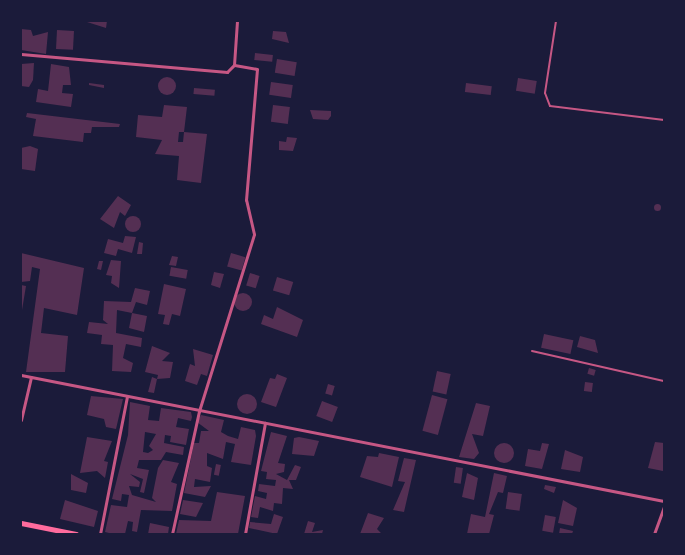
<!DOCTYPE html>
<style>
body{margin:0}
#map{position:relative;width:685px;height:555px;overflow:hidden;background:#1b1b3a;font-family:"Asap Condensed",sans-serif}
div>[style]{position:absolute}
.building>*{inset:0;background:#542f53;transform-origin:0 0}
.round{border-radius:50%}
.service>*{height:2px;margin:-1px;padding:0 1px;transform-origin:1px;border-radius:1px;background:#c65784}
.minor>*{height:3px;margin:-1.5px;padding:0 1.5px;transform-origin:1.5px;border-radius:1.5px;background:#c65784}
.secondary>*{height:5px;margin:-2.5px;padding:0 2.5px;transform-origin:2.5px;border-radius:2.5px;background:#ff6b9d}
span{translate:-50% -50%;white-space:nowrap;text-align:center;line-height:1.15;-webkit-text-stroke:5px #1b1b3a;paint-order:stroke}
.frame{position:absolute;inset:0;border:22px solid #1b1b3a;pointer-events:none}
</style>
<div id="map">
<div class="building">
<div style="clip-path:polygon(107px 21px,106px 28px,87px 22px,87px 21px)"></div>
<div style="clip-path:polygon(21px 29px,31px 30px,33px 36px,48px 32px,46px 54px,21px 50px)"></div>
<div style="left:57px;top:30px;width:17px;height:19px;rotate:3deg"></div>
<div style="clip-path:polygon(273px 31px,286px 32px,289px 43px,272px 39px)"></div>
<div style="left:255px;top:53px;width:18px;height:7px;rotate:6deg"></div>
<div style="left:277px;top:59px;width:20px;height:14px;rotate:9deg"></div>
<div style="clip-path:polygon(34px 63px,33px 80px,29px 87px,21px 86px,21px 64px)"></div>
<div style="clip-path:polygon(51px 64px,69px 67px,71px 85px,63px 85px,62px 93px,73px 94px,71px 107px,36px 102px,38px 89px,48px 91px)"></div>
<div class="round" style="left:158px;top:77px;width:18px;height:18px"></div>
<div style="left:518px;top:78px;width:19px;height:13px;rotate:9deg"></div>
<div style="left:271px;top:82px;width:22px;height:13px;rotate:8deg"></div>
<div style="clip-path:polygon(89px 83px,104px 85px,104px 88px,89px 85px)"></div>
<div style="left:466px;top:83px;width:26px;height:9px;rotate:7deg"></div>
<div style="left:194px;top:88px;width:21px;height:6px;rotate:5deg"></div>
<div style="clip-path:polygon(164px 105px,187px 107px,184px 132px,179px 132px,178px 142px,183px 142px,184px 132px,207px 134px,201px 183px,177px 180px,179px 156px,155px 154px,162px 140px,136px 137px,138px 115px,162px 117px)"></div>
<div style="left:273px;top:105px;width:17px;height:17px;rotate:7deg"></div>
<div style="clip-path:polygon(310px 110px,331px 111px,331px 116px,328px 120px,313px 119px)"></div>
<div style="clip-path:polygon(27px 113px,120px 124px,119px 127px,92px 127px,91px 133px,84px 133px,83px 142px,33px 136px,36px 119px,26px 117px)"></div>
<div style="clip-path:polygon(287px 137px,297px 138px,293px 151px,279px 150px,279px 141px,286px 142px)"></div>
<div style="clip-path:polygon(30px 146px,38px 149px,35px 171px,21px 169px,21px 148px)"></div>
<div style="clip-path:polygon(118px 196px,131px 205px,125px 216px,120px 212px,114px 228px,100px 219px)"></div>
<div class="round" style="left:653.5px;top:203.5px;width:7px;height:7px"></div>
<div class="round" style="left:125px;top:216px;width:16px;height:16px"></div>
<div style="clip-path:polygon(125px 236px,136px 237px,132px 253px,118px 249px,116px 256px,104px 253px,108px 239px,123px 243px)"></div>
<div style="clip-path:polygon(139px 242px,143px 243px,142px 254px,137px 254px)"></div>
<div style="clip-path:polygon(21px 253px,84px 268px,77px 315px,44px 308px,41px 333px,68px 336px,65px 372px,26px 372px,40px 269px,32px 267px,30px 281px,21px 282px)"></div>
<div style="left:231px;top:253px;width:15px;height:14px;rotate:16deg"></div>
<div style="clip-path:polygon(172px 256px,178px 257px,176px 266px,169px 265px)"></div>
<div style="clip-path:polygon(111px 260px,121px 261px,119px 288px,111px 283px,112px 276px,106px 275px)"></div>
<div style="clip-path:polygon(99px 261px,103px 261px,101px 270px,97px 269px)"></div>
<div style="left:171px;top:267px;width:17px;height:9px;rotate:10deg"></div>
<div style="clip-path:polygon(214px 272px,224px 274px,220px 288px,211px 285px)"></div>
<div style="left:250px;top:273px;width:10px;height:13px;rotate:17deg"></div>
<div style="left:277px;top:277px;width:17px;height:14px;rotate:17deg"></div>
<div style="clip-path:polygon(164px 284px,186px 289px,180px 316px,172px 314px,169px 325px,163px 324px,165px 315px,158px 314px)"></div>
<div style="clip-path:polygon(21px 285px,26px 286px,22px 310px,21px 309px)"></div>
<div style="clip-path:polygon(135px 288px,150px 291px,147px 305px,136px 302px,132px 313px,147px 316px,144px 332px,129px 328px,132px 313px,117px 310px,116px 333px,142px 338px,141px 347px,126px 344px,123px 358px,133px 363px,131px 372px,112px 371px,113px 345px,101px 344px,102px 335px,87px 333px,89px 322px,108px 324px,103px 320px,104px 301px,131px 302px)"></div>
<div class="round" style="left:234px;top:293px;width:18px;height:18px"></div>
<div style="clip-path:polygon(277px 307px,303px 320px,297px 337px,261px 324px,264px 315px,273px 319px)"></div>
<div style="left:544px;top:334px;width:30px;height:14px;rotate:12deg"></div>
<div style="clip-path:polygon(580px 336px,595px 340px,598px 353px,577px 347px)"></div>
<div style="clip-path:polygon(152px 346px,170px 353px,162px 361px,173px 362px,170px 378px,157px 379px,154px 393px,148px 392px,152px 377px,157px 379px,158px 375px,145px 372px)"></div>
<div style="clip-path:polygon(193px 349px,213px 355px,207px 376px,201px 374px,197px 385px,185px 381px,190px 364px,195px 366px)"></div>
<div style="left:589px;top:368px;width:7px;height:6px;rotate:16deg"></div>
<div style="left:437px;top:371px;width:14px;height:21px;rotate:12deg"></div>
<div style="clip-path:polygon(277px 374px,287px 378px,276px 407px,261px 402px,270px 378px,275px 379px)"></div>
<div style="left:585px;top:382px;width:8px;height:9px;rotate:7deg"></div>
<div style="left:328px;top:384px;width:7px;height:10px;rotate:16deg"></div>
<div class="round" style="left:237px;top:394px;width:20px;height:20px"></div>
<div style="left:432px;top:395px;width:16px;height:37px;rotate:15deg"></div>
<div style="clip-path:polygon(91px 396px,123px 399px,116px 429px,106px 427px,104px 419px,87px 415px)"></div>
<div style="left:322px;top:401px;width:17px;height:16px;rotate:21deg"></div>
<div style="clip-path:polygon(evenodd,130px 402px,150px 406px,148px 420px,159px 421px,161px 408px,191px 412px,192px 417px,191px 421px,178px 418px,176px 427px,189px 429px,186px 445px,170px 442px,171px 436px,165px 435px,164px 443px,184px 447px,183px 455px,166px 452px,161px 460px,139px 460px,137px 468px,149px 470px,144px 493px,140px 492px,143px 479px,130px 474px,140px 482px,139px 487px,129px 486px,132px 495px,156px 502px,152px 498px,158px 468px,163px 460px,179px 463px,171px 482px,177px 484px,172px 511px,141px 510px,137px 532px,132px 531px,133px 522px,128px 521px,125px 534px,113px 534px,105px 532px,111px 505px,127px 507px,129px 495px,122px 494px,121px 501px,112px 499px,128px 435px,130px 402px,145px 432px,156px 434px,149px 446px,153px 450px,148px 453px,143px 452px,145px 432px)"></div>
<div style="clip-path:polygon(476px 403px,490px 406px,483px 436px,472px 434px,479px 453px,474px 459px,459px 457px)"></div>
<div style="clip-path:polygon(201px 415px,224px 420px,221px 432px,228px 436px,238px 439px,241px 427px,255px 430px,256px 436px,251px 465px,231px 462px,235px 444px,226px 442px,223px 459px,207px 453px,207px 466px,212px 468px,210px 482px,195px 479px,194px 487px,211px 486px,205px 497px,184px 493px,194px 443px,199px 443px,201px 431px,209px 431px,197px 422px)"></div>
<div style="clip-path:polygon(271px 432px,287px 436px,278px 463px,285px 464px,284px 472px,276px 474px,287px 480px,295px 465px,301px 467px,296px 480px,289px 480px,293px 489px,283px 488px,282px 504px,274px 503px,273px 511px,260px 507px,258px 518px,251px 517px,255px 496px,266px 499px,267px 493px,258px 491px,259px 484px,275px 486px,276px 480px,266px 479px,267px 472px,261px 471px)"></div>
<div style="clip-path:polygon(87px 437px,112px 441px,104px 461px,108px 462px,105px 478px,97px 471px,80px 473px)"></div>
<div style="clip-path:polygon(299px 437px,319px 441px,314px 456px,292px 454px,294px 438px)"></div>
<div style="clip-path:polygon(655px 442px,664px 443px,663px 471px,648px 468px)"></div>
<div class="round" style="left:494px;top:443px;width:20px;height:20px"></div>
<div style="clip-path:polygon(542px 443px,549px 444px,542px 469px,525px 466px,528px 449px,540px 451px)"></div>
<div style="clip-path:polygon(565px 450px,583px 457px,580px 472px,561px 469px)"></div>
<div style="clip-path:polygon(379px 453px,399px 457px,392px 487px,360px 477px,367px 456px,378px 457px)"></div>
<div style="clip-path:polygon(404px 458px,416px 460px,404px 512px,393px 510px,405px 482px,398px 481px)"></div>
<div style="left:216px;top:464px;width:5px;height:11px;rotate:11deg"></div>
<div style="left:456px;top:467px;width:7px;height:16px;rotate:8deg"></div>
<div style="clip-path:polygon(467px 473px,478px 478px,474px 500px,462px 497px)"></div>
<div style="clip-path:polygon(494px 473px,507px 476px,503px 493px,498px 492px,489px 514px,494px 515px,489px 534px,467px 534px,471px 514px,485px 517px)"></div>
<div style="clip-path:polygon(71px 474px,88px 483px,86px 493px,71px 490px)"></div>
<div style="clip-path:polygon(545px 485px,556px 487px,554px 493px,544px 489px)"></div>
<div style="clip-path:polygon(217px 492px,245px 496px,238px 534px,176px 534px,179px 520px,211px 521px)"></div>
<div style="left:508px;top:492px;width:14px;height:17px;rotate:8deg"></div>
<div style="clip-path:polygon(65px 500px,98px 511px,94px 527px,60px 519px)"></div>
<div style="clip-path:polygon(183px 500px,203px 503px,196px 517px,180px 514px)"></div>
<div style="clip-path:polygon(563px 500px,577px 508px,573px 526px,558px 523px)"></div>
<div style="clip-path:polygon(368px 513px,384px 518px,377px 529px,382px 534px,360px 534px)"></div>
<div style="clip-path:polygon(274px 514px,283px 517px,277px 534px,249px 528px,250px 522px,271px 524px)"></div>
<div style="left:545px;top:515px;width:11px;height:16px;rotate:10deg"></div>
<div style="clip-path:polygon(308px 521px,315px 523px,312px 532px,323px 530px,322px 534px,304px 534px)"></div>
<div style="clip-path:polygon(150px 523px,169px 527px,168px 534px,148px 534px)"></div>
<div style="clip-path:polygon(560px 528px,573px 531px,572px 534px,559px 534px)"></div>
</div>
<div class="service">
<div style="left:556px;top:21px;width:73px;rotate:98.7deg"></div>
<div style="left:545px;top:93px;width:14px;rotate:69deg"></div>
<div style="left:550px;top:106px;width:115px;rotate:7deg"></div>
<div style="left:532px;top:351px;width:135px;rotate:12.8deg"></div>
</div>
<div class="minor">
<div style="left:21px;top:54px;width:207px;rotate:5deg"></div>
<div style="left:227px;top:72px;width:10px;rotate:-45deg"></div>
<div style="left:234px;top:65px;width:44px;rotate:-86.1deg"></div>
<div style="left:21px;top:375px;width:655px;rotate:11.09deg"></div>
<div style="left:21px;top:420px;width:44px;rotate:-76.9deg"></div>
<div style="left:100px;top:534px;width:140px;rotate:-78.9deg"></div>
<div style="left:172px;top:534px;width:126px;rotate:-77.6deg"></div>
<div style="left:199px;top:411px;width:185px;rotate:-72.7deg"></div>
<div style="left:254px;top:234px;width:35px;rotate:-103deg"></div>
<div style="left:246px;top:200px;width:131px;rotate:-85.2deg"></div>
<div style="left:257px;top:69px;width:23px;rotate:-170deg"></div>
<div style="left:245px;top:534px;width:113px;rotate:-79.8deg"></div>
<div style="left:654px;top:534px;width:29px;rotate:-70deg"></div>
</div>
<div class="secondary">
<div style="left:21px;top:523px;width:56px;rotate:11.3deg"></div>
</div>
<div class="frame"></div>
</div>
